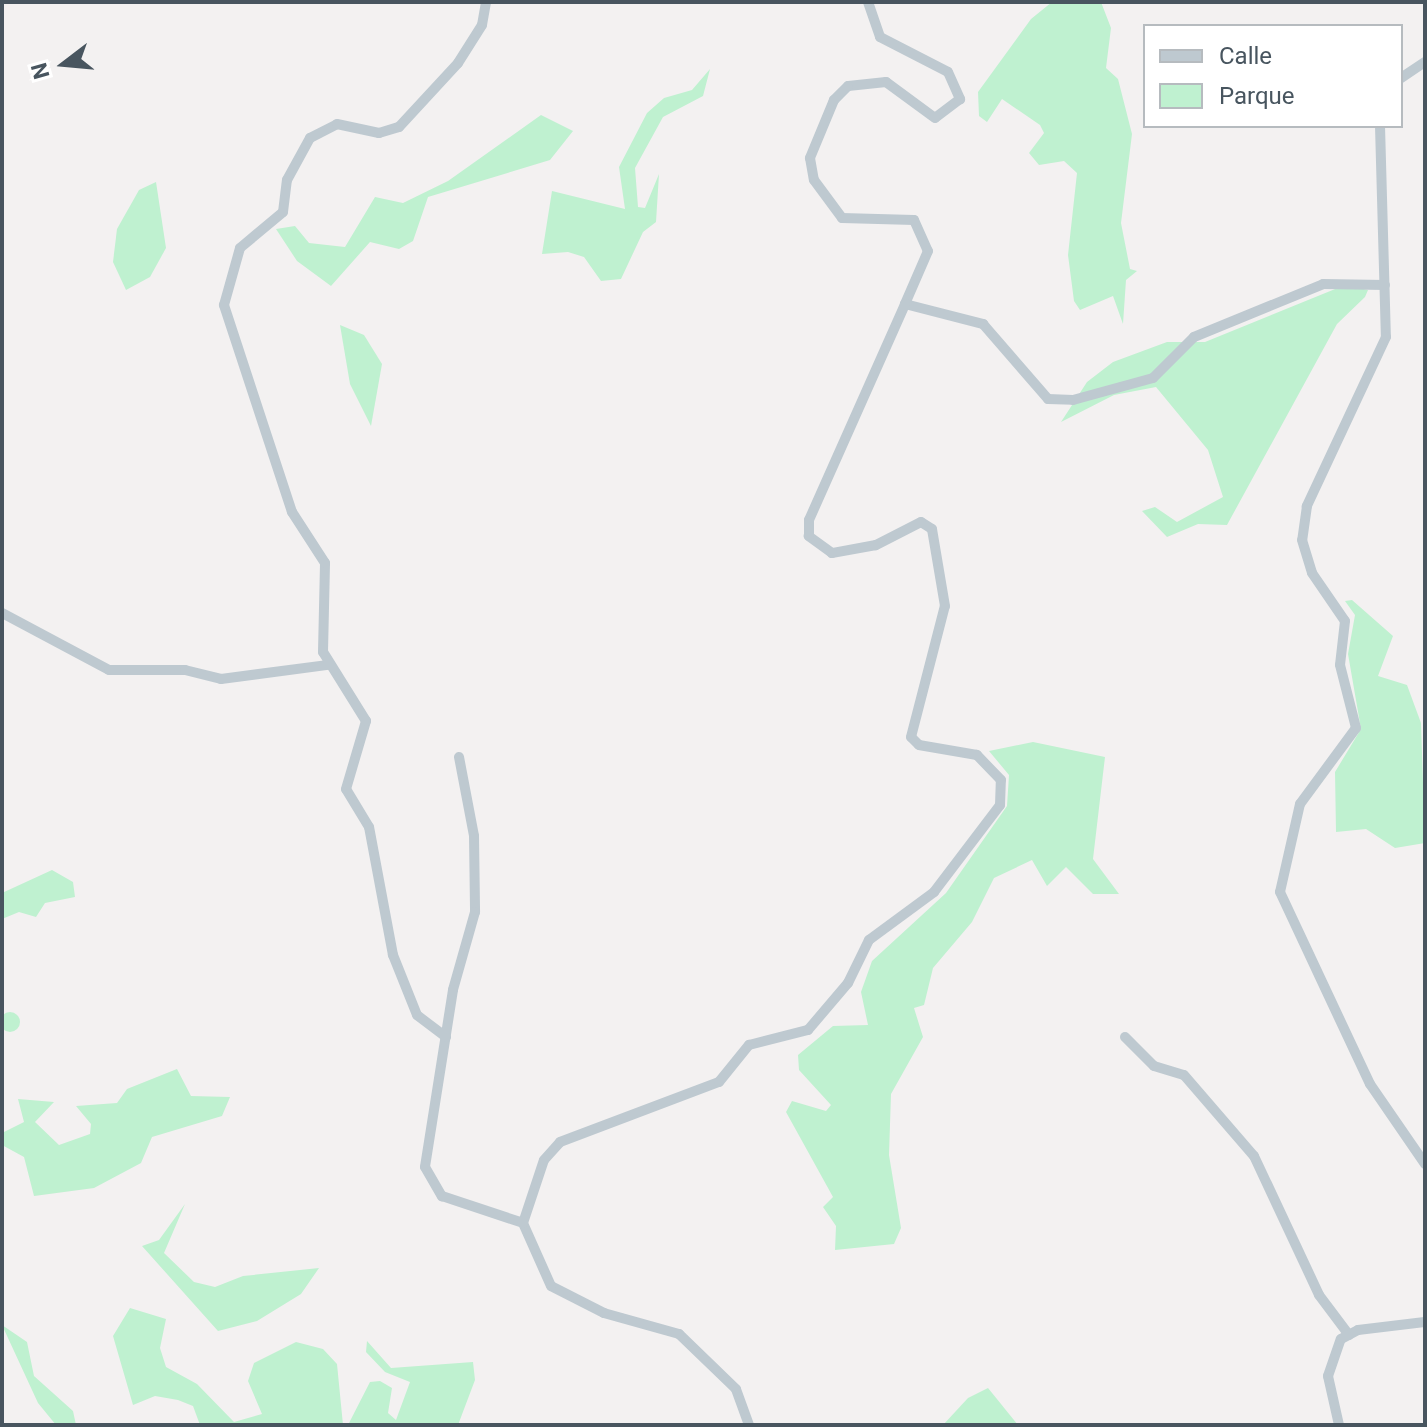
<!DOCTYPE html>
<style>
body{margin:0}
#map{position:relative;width:1427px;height:1427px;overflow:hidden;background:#f3f1f1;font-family:Roboto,sans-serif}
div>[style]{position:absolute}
.green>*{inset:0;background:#bff1d0}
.round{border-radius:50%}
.minor>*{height:10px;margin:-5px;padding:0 5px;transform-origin:5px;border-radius:5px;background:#bec9d0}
span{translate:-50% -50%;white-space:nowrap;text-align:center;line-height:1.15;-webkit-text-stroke:7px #fff;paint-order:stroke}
.frame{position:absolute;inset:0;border:4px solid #48555f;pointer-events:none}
.legend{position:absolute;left:1143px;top:24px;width:260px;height:104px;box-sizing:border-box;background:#fff;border:2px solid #b6bbbf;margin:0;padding:10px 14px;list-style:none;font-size:24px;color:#48555f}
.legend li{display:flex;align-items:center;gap:16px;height:40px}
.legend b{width:40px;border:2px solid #b6bbbf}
.north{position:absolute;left:24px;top:24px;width:80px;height:80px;-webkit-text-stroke:6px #fff;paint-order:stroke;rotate:254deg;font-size:22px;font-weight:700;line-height:32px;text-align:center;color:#48555f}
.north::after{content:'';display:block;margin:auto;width:28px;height:36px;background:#48555f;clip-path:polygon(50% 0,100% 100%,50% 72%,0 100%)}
</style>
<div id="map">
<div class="green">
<div style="clip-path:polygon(1052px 2px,1101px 2px,1111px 28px,1106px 68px,1118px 79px,1132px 134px,1121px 223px,1130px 269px,1137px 271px,1126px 280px,1123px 324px,1113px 296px,1080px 310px,1074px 301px,1068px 255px,1077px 173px,1064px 161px,1039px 165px,1029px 153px,1044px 133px,1040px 125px,1002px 99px,987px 122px,979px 116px,978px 92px,1031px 19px)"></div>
<div style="clip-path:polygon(710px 69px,703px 96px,663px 117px,635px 168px,638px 207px,645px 208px,659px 174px,656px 222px,643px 232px,621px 279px,601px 281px,584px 257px,568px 252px,542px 254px,552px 191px,625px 209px,619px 167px,647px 113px,664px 98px,692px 90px)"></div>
<div style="clip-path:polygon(541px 115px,573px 131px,550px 160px,428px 197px,413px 241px,399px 249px,370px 242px,331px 286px,297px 261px,276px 229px,295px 226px,309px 243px,345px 247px,375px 197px,403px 203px,448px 181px)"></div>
<div style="clip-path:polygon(156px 182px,166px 248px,150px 277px,126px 290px,113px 262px,117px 229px,139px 190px)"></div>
<div style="clip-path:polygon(1345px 285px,1368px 290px,1365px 297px,1337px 324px,1227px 525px,1198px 524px,1167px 537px,1142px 511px,1155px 507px,1177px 522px,1223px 497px,1208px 450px,1156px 387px,1114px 395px,1061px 422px,1087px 382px,1113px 362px,1167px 342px,1205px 342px)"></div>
<div style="clip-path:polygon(340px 325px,364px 335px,382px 364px,371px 426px,350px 384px)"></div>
<div style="clip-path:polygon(1352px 600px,1393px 636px,1378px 676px,1407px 685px,1421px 723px,1425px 843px,1395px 848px,1366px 829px,1336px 832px,1335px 772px,1361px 729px,1348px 654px,1355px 615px,1345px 601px)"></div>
<div style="clip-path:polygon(1033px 742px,1105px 757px,1093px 859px,1119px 894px,1093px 894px,1066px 867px,1047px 886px,1032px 860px,994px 878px,972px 922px,933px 968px,924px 1005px,914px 1008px,923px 1037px,891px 1094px,889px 1155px,901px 1228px,894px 1244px,835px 1250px,836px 1226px,823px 1207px,833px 1197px,786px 1112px,792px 1101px,826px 1111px,831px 1105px,799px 1070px,798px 1055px,833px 1026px,868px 1025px,861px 992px,872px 961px,946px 893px,1007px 806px,1009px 775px,989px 751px)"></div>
<div style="clip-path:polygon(52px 870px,73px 882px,75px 897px,45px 903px,36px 917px,19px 912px,2px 919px,2px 893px)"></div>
<div class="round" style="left:0;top:1012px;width:20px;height:20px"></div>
<div style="clip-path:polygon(177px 1069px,191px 1096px,230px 1097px,222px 1116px,152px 1137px,141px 1163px,94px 1188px,34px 1196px,24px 1157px,2px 1145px,2px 1133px,24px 1122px,18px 1099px,54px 1102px,35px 1122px,59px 1145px,90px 1134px,91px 1124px,76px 1106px,117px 1103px,127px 1089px)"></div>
<div style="clip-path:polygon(185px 1204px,164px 1253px,194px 1282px,215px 1287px,243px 1276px,319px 1268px,301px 1294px,257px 1321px,218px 1331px,142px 1246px,159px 1240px)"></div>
<div style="clip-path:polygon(130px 1308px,166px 1319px,160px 1348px,166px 1367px,197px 1384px,234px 1422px,262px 1414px,248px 1381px,254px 1363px,296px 1342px,323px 1349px,337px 1364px,343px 1425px,200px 1425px,193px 1406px,178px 1400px,155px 1396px,133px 1405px,113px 1336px)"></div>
<div style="clip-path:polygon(2px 1325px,27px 1342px,34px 1376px,73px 1411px,76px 1425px,56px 1425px,38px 1403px)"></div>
<div style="clip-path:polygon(367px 1341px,391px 1368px,473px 1362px,475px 1380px,458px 1425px,348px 1425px,370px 1382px,380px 1381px,392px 1388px,388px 1413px,396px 1420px,410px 1382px,385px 1372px,366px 1352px)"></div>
<div style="clip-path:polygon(988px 1388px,1018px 1425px,943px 1425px,968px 1398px)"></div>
</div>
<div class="minor">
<div style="left:868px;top:2px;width:37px;rotate:71deg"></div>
<div style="left:880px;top:37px;width:76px;rotate:27.2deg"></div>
<div style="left:948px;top:72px;width:30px;rotate:66deg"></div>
<div style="left:960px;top:99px;width:31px;rotate:143deg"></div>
<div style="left:935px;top:118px;width:61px;rotate:-143.7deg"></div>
<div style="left:886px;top:82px;width:38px;rotate:174deg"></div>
<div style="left:848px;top:86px;width:20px;rotate:135deg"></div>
<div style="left:834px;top:100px;width:63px;rotate:112.5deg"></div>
<div style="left:810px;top:158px;width:22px;rotate:80deg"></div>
<div style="left:814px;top:180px;width:47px;rotate:53.6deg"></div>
<div style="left:842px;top:218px;width:72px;rotate:1.6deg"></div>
<div style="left:914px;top:220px;width:34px;rotate:66deg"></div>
<div style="left:928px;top:251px;width:58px;rotate:113.5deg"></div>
<div style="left:905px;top:304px;width:81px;rotate:14.4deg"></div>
<div style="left:983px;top:324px;width:99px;rotate:49.1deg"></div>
<div style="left:1048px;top:399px;width:25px;rotate:2deg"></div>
<div style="left:1073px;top:400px;width:83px;rotate:-15.4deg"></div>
<div style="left:1153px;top:378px;width:58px;rotate:-45deg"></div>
<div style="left:1194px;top:337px;width:139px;rotate:-22.3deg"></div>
<div style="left:1323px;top:284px;width:62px;rotate:0.9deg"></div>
<div style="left:1401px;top:78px;width:29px;rotate:-34deg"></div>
<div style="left:1380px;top:126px;width:211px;rotate:88.4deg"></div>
<div style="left:1386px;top:337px;width:187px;rotate:115.1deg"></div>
<div style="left:1307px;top:506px;width:34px;rotate:98deg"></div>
<div style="left:1302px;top:540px;width:34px;rotate:73deg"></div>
<div style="left:1312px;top:573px;width:58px;rotate:55.5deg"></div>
<div style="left:1345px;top:621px;width:44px;rotate:96.5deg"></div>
<div style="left:1340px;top:665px;width:65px;rotate:75.7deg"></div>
<div style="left:1356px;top:728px;width:94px;rotate:126.4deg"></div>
<div style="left:1300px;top:804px;width:90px;rotate:102.8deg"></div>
<div style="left:1280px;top:892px;width:212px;rotate:64.9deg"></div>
<div style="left:1370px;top:1084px;width:97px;rotate:55.5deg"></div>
<div style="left:2px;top:613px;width:121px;rotate:28deg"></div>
<div style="left:109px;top:670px;width:76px"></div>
<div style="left:185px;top:670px;width:37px;rotate:14deg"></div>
<div style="left:221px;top:679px;width:108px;rotate:-7.5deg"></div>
<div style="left:459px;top:757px;width:80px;rotate:79.2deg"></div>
<div style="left:474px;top:836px;width:76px;rotate:89.2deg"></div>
<div style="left:475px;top:912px;width:81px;rotate:105.8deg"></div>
<div style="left:453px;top:990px;width:179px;rotate:99deg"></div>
<div style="left:425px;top:1167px;width:34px;rotate:60deg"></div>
<div style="left:442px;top:1196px;width:85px;rotate:18.4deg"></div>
<div style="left:446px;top:1037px;width:36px;rotate:-143deg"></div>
<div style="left:417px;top:1015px;width:65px;rotate:-111.8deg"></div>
<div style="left:393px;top:955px;width:130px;rotate:-100.6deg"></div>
<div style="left:369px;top:827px;width:44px;rotate:-121.2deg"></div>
<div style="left:346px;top:789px;width:71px;rotate:-73.6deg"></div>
<div style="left:366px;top:721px;width:81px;rotate:-121.9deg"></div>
<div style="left:323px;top:652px;width:89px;rotate:-88.7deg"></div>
<div style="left:325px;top:563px;width:61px;rotate:-122.9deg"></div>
<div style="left:292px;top:512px;width:218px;rotate:-108.2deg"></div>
<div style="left:224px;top:305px;width:59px;rotate:-74.3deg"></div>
<div style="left:240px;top:248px;width:56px;rotate:-39.9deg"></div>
<div style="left:283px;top:212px;width:32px;rotate:-83deg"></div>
<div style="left:287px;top:180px;width:48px;rotate:-61.3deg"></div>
<div style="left:310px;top:138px;width:30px;rotate:-27deg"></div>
<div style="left:337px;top:124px;width:43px;rotate:12.1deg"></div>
<div style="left:379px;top:133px;width:21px;rotate:-17deg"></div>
<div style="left:399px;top:127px;width:87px;rotate:-47.3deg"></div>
<div style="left:458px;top:63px;width:45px;rotate:-57.7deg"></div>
<div style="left:482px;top:25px;width:23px;rotate:-80deg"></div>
<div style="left:1125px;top:1037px;width:41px;rotate:45deg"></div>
<div style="left:1154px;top:1066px;width:31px;rotate:17deg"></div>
<div style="left:1184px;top:1075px;width:107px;rotate:49.2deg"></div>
<div style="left:1254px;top:1156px;width:153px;rotate:64.9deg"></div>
<div style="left:1319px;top:1295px;width:50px;rotate:53.1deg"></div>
<div style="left:749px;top:1425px;width:38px;rotate:-110deg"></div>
<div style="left:736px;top:1389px;width:79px;rotate:-136deg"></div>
<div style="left:679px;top:1334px;width:78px;rotate:-164.4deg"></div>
<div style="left:604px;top:1313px;width:59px;rotate:-153deg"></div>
<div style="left:551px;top:1286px;width:69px;rotate:-114deg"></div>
<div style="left:523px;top:1223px;width:66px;rotate:-71.6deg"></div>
<div style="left:544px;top:1160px;width:24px;rotate:-48deg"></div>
<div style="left:560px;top:1142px;width:170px;rotate:-20.7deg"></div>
<div style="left:719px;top:1082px;width:48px;rotate:-51deg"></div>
<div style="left:749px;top:1045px;width:61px;rotate:-14.3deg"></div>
<div style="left:808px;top:1030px;width:62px;rotate:-49.6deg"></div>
<div style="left:848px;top:983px;width:48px;rotate:-64deg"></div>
<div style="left:869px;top:940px;width:81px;rotate:-36.4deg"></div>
<div style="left:934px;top:892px;width:109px;rotate:-52.8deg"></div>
<div style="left:1000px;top:805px;width:25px;rotate:-88deg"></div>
<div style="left:1001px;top:780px;width:35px;rotate:-134deg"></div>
<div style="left:977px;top:755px;width:59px;rotate:-170.2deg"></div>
<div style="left:919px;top:745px;width:11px;rotate:-135deg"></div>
<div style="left:911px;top:737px;width:135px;rotate:-75.5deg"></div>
<div style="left:945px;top:606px;width:78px;rotate:-99.6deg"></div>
<div style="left:932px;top:529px;width:13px;rotate:-148deg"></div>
<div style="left:921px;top:522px;width:51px;rotate:152.9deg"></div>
<div style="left:876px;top:545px;width:45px;rotate:169.7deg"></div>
<div style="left:832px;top:553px;width:29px;rotate:-144deg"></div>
<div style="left:809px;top:536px;width:16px;rotate:-90deg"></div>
<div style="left:809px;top:520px;width:236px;rotate:-66deg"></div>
<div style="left:1339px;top:1425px;width:50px;rotate:-102.7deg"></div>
<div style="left:1328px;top:1376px;width:39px;rotate:-71deg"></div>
<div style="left:1341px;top:1339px;width:19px;rotate:-28deg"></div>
<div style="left:1358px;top:1330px;width:67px;rotate:-6.8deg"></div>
</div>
<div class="frame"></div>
<ul class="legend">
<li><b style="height:10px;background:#bec9d0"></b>Calle</li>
<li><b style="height:22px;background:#bff1d0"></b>Parque</li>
</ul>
<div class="north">N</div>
</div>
